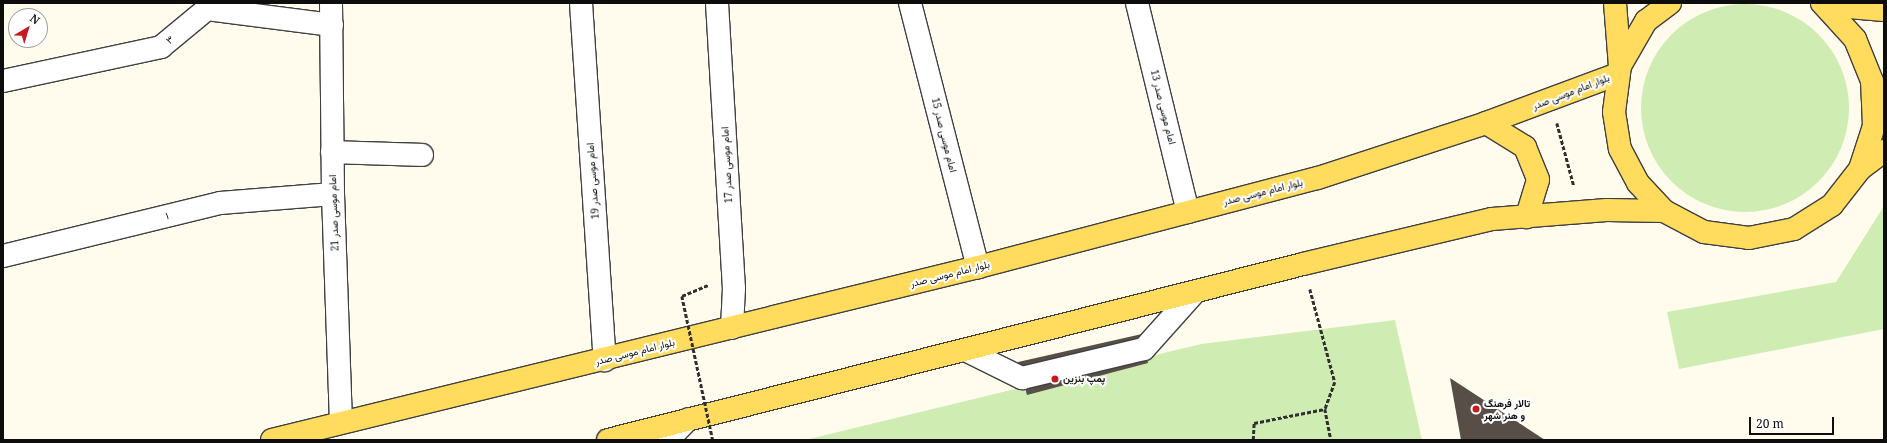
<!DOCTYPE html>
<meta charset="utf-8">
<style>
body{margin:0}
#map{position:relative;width:1887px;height:443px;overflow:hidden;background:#fffced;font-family:"Noto Serif",Vazirmatn,serif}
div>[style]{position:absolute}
.green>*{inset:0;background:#cfedb3}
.round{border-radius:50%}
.building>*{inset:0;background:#574e48}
.path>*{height:2.5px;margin-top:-1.25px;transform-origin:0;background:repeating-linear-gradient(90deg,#2f2f2f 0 4px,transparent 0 6px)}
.roads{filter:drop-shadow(1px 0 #404040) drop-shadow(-1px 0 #404040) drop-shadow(0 1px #404040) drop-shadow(0 -1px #404040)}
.minor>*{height:22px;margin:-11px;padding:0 11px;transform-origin:11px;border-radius:11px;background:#fff}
.major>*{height:22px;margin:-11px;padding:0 11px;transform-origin:11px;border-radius:11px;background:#ffdc5d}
.path-bridge>*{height:2.5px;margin-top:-1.25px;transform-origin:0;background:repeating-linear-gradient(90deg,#2f2f2f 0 4px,transparent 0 6px)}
.dots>*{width:11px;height:11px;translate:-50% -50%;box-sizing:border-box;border:2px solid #fff;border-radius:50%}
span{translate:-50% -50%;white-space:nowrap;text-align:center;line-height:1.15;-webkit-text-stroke:4px #fff;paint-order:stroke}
.street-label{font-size:10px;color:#0d0d0d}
.poi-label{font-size:10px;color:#0d0d0d;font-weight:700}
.left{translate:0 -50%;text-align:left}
.frame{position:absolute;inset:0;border:4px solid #0d0d0d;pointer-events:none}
.north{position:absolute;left:8px;top:8px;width:40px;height:40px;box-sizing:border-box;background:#fff;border:1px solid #9e9e9e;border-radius:50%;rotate:38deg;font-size:11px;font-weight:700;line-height:16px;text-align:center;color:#0d0d0d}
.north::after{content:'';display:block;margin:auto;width:14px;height:18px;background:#c9191d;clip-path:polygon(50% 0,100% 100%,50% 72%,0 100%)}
.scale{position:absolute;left:1749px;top:417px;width:85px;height:18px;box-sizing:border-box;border:2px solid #0d0d0d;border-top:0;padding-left:5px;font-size:12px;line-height:14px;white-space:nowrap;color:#0d0d0d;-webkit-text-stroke:3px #fff;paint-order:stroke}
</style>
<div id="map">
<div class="green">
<div class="round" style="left:1641px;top:4px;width:208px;height:208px"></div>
<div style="clip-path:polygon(1884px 206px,1884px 329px,1679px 369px,1667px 312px,1836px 282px)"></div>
<div style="clip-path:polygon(1395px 320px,1422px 440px,805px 440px,1201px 344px)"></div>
</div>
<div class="building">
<div style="clip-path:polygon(1142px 334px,1148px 363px,1027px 395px,1018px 362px)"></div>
<div style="clip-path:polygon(1450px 378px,1545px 440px,1461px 440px)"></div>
</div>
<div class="path">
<div style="left:1557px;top:123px;width:65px;rotate:74.9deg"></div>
<div style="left:1310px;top:289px;width:96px;rotate:75deg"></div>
<div style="left:1335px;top:382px;width:29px;rotate:110deg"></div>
<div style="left:1325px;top:409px;width:32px;rotate:79deg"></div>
<div style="left:682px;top:296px;width:28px;rotate:-23deg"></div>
<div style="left:1253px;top:440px;width:17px;rotate:-87deg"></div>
<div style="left:1254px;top:423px;width:72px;rotate:-11.2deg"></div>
</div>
<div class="roads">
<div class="minor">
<div style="left:331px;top:3px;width:191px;rotate:89.4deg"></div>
<div style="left:333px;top:194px;width:228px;rotate:88deg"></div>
<div style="left:581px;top:3px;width:358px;rotate:86.2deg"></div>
<div style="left:717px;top:3px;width:286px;rotate:86.6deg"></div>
<div style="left:734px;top:288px;width:40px;rotate:92.9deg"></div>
<div style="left:910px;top:3px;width:273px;rotate:75.6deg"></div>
<div style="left:1137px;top:3px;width:215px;rotate:76.3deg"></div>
<div style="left:3px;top:81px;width:162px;rotate:-12.1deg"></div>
<div style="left:161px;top:47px;width:60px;rotate:-39.6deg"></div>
<div style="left:207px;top:9px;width:126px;rotate:7.3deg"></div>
<div style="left:332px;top:152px;width:90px;rotate:1.9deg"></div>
<div style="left:3px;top:256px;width:223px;rotate:-13.7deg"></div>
<div style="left:220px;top:203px;width:113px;rotate:-4.6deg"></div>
<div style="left:965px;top:350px;width:64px;rotate:26.2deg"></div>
<div style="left:1022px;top:378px;width:125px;rotate:-13.4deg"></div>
<div style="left:1144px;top:349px;width:76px;rotate:-48.2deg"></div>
<div style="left:668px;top:440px;width:29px;rotate:-46deg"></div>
</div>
<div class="major">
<div style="left:1615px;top:3px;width:63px;rotate:85.5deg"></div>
<div style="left:1670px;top:3px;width:30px;rotate:143deg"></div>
<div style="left:1646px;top:21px;width:52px;rotate:120deg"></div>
<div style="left:1620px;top:66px;width:46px;rotate:97.4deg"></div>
<div style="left:1614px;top:112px;width:37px;rotate:81deg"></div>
<div style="left:1620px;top:149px;width:38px;rotate:62deg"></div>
<div style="left:1638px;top:183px;width:38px;rotate:47deg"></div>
<div style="left:1664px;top:211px;width:45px;rotate:27.7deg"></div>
<div style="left:1704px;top:232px;width:45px;rotate:7.6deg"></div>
<div style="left:1749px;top:238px;width:46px;rotate:-11.3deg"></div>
<div style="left:1794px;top:229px;width:45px;rotate:-32.3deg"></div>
<div style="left:1832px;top:205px;width:46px;rotate:-52.1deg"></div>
<div style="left:1860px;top:169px;width:45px;rotate:-72deg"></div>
<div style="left:1874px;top:126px;width:45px;rotate:-92.5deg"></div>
<div style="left:1872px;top:81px;width:45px;rotate:-112deg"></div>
<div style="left:1855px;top:39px;width:49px;rotate:-132.5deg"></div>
<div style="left:1825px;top:5px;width:59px;rotate:4.8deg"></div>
<div style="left:1486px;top:123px;width:46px;rotate:31.6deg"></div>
<div style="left:1525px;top:147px;width:35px;rotate:68deg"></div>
<div style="left:1538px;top:180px;width:39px;rotate:107deg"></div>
<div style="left:1860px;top:169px;width:30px;rotate:-37deg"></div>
<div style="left:272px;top:440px;width:727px;rotate:-13.77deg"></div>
<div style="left:978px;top:267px;width:351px;rotate:-14.7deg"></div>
<div style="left:1318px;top:178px;width:177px;rotate:-18.1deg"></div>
<div style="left:1486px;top:123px;width:141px;rotate:-20.4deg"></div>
<div style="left:608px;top:440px;width:717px;rotate:-14.21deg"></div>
<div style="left:1303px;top:264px;width:194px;rotate:-13.4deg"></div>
<div style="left:1492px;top:219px;width:115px;rotate:-4.5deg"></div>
<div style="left:1607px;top:210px;width:57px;rotate:1deg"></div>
</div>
</div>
<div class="path-bridge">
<div style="left:682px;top:296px;width:147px;rotate:77.9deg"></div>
</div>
<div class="dots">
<div style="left:1055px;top:379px;background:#c9191d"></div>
<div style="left:1476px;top:409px;background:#c9191d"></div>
</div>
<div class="street-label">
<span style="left:170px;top:40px;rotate:-40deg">۳</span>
<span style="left:1571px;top:92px;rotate:-21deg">بلوار امام موسی صدر</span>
<span style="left:1163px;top:107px;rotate:76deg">امام موسی صدر 13</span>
<span style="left:944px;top:135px;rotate:76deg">امام موسی صدر 15</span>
<span style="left:727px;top:165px;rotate:-93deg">امام موسی صدر 17</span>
<span style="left:593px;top:181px;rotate:-94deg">امام موسی صدر 19</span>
<span style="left:1263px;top:192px;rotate:-14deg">بلوار امام موسی صدر</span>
<span style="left:334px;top:213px;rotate:-92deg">امام موسی صدر 21</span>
<span style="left:167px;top:216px;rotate:-14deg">۱</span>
<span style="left:950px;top:274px;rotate:-14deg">بلوار امام موسی صدر</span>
<span style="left:635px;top:352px;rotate:-14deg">بلوار امام موسی صدر</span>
</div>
<div class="poi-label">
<span class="left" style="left:1063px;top:379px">پمپ بنزین</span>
<span class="left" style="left:1484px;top:409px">تالار فرهنگ<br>و هنر شهر</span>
</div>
<div class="frame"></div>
<div class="north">N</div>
<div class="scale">20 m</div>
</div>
